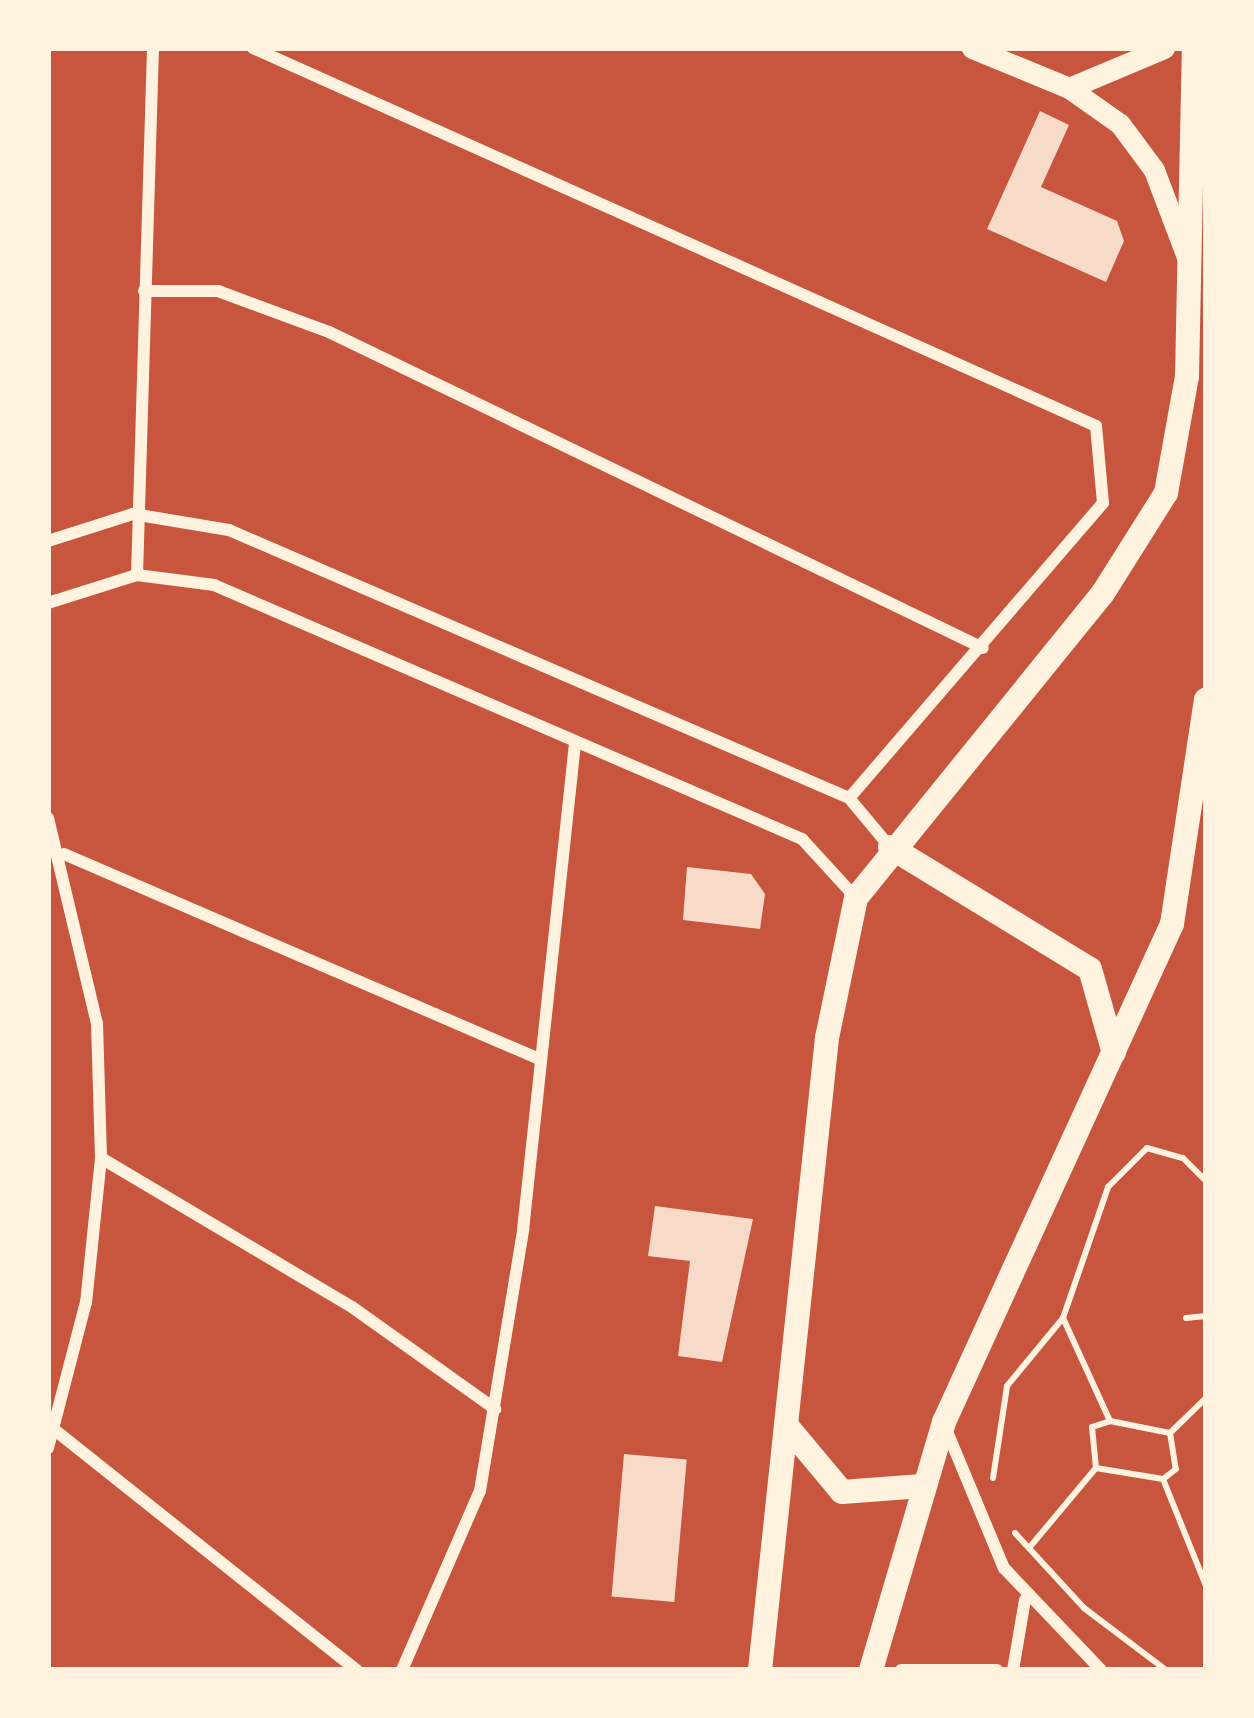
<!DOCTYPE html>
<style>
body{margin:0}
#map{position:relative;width:1254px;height:1718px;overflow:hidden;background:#c8553d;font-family:"DM Sans",sans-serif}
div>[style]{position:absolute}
.building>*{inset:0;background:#f7dbc8;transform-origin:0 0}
.path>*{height:6px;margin:-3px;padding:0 3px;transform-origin:3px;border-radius:3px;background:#fff3e0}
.minor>*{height:12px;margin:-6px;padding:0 6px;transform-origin:6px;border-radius:6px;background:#fff3e0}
.tertiary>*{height:21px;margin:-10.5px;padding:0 10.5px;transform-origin:10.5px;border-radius:10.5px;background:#fff3e0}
.secondary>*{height:24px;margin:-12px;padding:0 12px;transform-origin:12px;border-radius:12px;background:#fff3e0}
span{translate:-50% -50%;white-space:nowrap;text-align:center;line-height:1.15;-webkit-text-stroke:12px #fff3e0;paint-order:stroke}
.frame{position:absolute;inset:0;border:51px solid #fff3e0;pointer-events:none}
</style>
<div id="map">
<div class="building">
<div style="clip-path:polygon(1040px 111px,1069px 125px,1041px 187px,1117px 221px,1124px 241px,1106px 282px,987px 229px)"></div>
<div style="clip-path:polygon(687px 867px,751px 874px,765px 894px,760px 929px,683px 920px)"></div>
<div style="clip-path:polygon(655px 1206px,753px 1219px,722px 1362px,678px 1356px,690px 1261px,648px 1256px)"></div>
<div style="left:624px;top:1454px;width:63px;height:143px;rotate:5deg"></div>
</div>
<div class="path">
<div style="left:1063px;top:1318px;width:113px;rotate:65.5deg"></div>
<div style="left:1186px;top:1318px;width:20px;rotate:-6deg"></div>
<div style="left:1110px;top:1421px;width:61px;rotate:11.3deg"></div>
<div style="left:1170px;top:1433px;width:36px;rotate:81deg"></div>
<div style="left:1176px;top:1469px;width:16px;rotate:142deg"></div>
<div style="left:1163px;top:1479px;width:68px;rotate:-170.7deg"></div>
<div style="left:1096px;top:1468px;width:41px;rotate:-95.6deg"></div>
<div style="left:1092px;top:1427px;width:19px;rotate:-18deg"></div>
<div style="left:1170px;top:1433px;width:50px;rotate:-44.2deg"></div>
<div style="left:993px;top:1478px;width:93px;rotate:-81.3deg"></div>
<div style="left:1007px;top:1386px;width:88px;rotate:-50.5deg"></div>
<div style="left:1063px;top:1318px;width:139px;rotate:-71deg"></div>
<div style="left:1108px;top:1187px;width:55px;rotate:-45deg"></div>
<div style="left:1147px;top:1148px;width:37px;rotate:16deg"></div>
<div style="left:1183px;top:1158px;width:33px;rotate:45deg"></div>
<div style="left:1163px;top:1479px;width:115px;rotate:68.1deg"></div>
<div style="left:1015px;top:1533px;width:102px;rotate:47.4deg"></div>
<div style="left:1084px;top:1608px;width:103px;rotate:37.1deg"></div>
<div style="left:1029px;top:1548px;width:104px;rotate:-50.1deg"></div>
</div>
<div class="minor">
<div style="left:253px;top:48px;width:924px;rotate:24.15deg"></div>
<div style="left:1096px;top:426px;width:77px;rotate:84.8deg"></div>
<div style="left:1103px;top:503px;width:389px;rotate:130.7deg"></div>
<div style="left:144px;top:291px;width:74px"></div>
<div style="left:218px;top:291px;width:118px;rotate:20.3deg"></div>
<div style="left:329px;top:332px;width:726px;rotate:25.79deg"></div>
<div style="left:48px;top:541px;width:89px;rotate:-17.6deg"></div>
<div style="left:133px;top:514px;width:97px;rotate:9.5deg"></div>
<div style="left:229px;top:530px;width:675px;rotate:23.38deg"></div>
<div style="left:849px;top:798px;width:64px;rotate:50.1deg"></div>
<div style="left:137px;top:575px;width:527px;rotate:-88.26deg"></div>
<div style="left:48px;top:603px;width:93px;rotate:-17.5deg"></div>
<div style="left:137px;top:575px;width:78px;rotate:7.4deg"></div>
<div style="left:214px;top:585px;width:641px;rotate:23.36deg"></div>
<div style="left:802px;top:839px;width:80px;rotate:47.5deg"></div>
<div style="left:48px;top:818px;width:211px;rotate:76.6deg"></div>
<div style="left:97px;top:1023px;width:135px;rotate:88.3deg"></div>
<div style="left:101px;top:1158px;width:145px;rotate:95.9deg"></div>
<div style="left:86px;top:1302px;width:151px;rotate:104.6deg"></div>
<div style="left:64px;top:854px;width:517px;rotate:23.34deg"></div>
<div style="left:101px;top:1158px;width:292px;rotate:30.7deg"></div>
<div style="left:352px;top:1307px;width:176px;rotate:35.5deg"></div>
<div style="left:946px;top:1429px;width:151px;rotate:67.4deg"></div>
<div style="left:1004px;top:1568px;width:141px;rotate:46.4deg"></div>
<div style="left:56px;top:1431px;width:384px;rotate:38.5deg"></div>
<div style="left:402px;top:1670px;width:195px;rotate:-66.5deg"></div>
<div style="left:480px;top:1491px;width:265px;rotate:-80.6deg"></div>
<div style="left:523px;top:1230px;width:486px;rotate:-83.9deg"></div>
<div style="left:901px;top:1670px;width:96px"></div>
<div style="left:1013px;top:1670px;width:71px;rotate:-80.3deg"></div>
</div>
<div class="tertiary">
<div style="left:972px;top:48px;width:105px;rotate:22.4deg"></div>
<div style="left:1069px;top:88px;width:62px;rotate:35.2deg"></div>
<div style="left:1120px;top:124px;width:57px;rotate:53.5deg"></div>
<div style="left:1154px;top:170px;width:93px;rotate:69.2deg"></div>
<div style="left:1069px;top:88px;width:103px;rotate:-22.8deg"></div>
</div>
<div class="secondary">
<div style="left:890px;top:847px;width:234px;rotate:31.4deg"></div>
<div style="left:1090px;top:969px;width:87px;rotate:74.1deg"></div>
<div style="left:786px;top:1425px;width:87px;rotate:50.1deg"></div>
<div style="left:842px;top:1492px;width:80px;rotate:-4.3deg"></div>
<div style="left:760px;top:1670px;width:636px;rotate:-83.95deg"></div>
<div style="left:827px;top:1038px;width:143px;rotate:-78.3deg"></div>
<div style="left:856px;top:898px;width:392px;rotate:-51deg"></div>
<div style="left:1103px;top:593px;width:118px;rotate:-57.8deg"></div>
<div style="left:1166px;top:493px;width:119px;rotate:-79.8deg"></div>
<div style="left:1187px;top:376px;width:328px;rotate:-88.8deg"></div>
<div style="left:871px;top:1670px;width:259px;rotate:-73.6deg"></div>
<div style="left:944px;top:1422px;width:548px;rotate:-65.4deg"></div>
<div style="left:1172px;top:924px;width:227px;rotate:-81.4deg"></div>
</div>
<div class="frame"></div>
</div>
